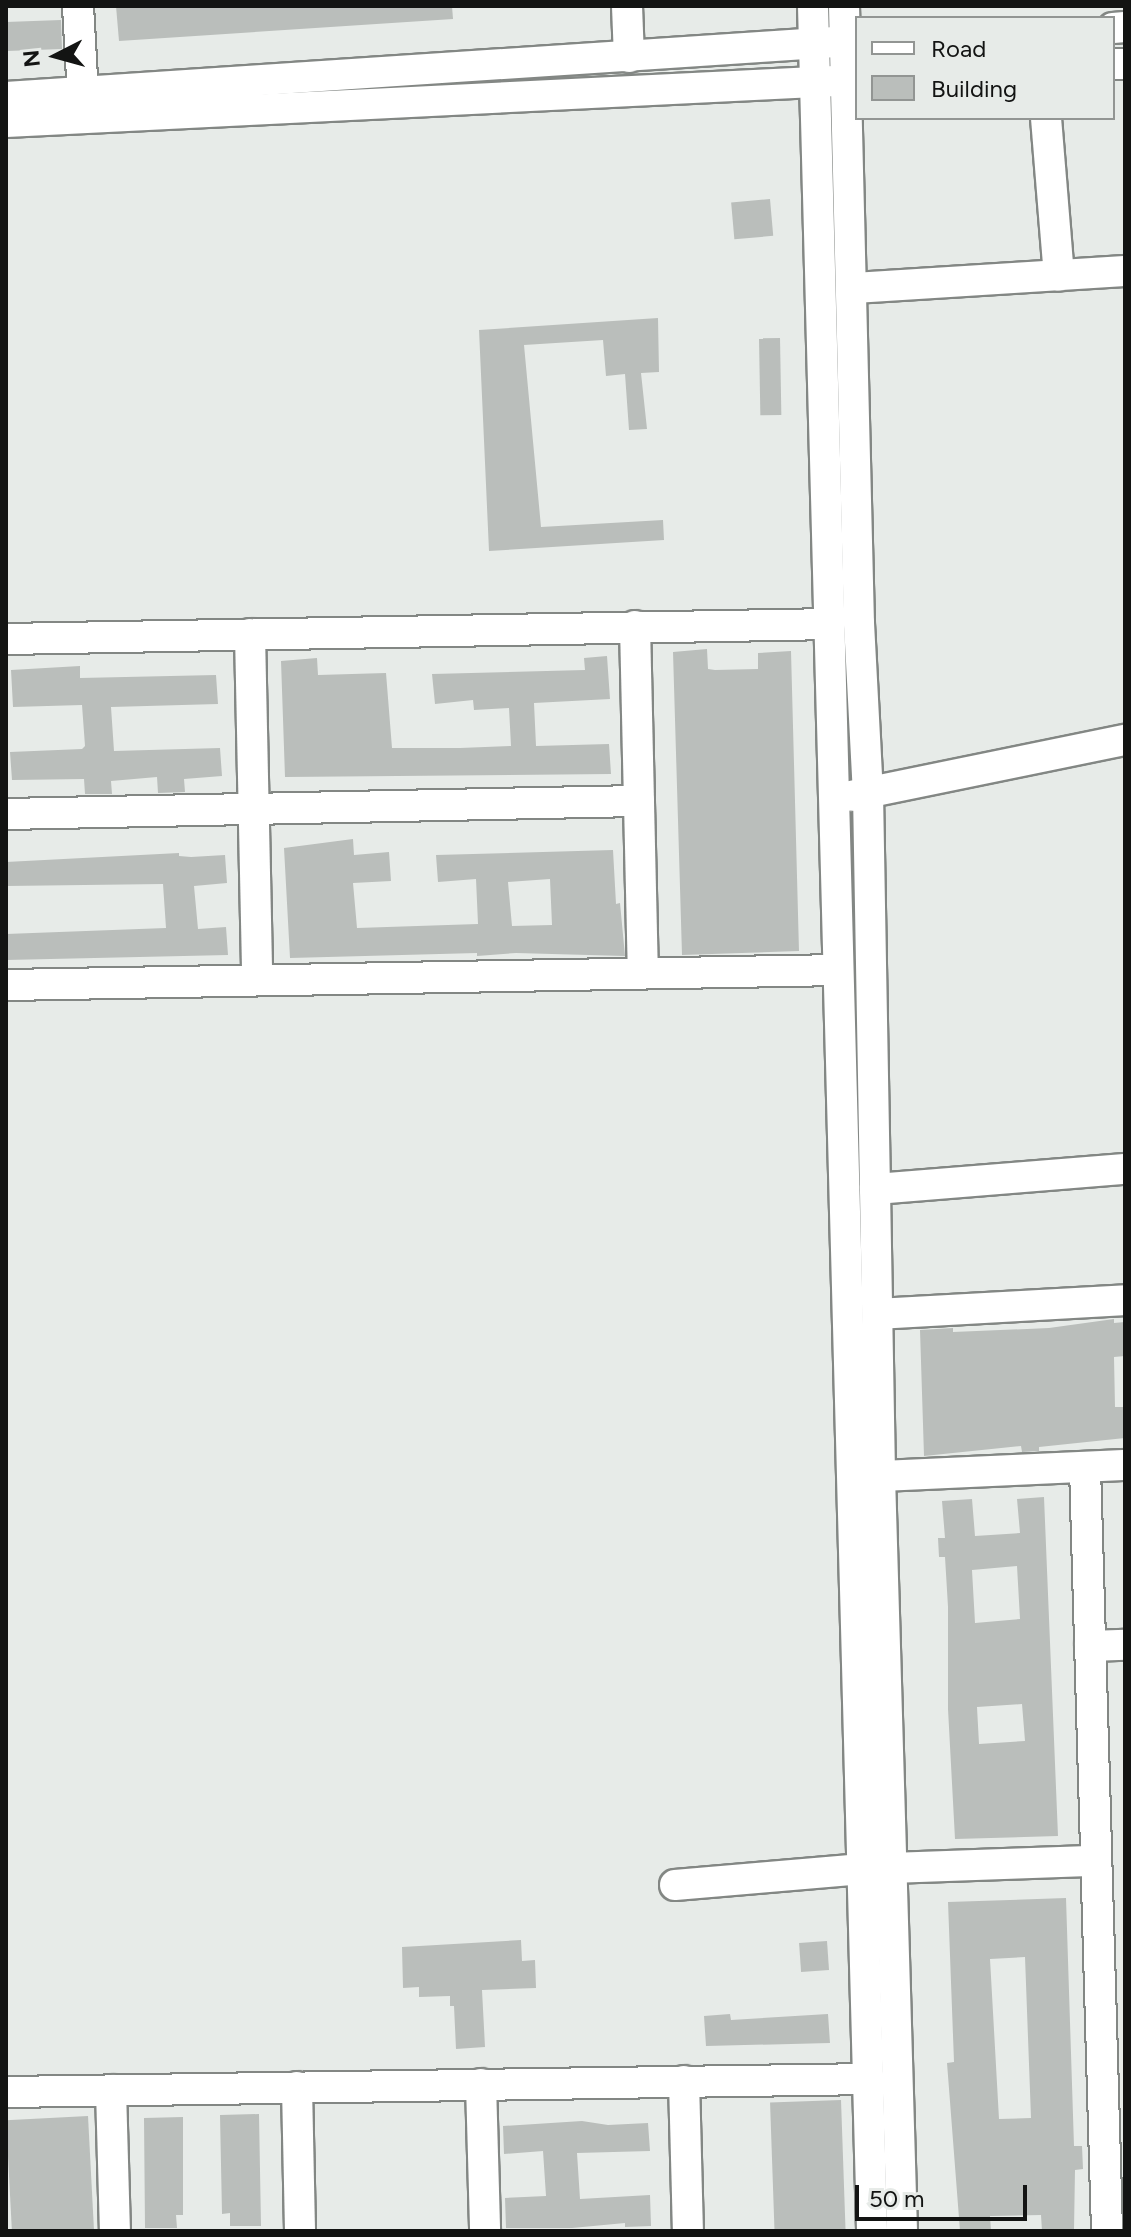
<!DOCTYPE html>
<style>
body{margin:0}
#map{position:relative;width:1131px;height:2237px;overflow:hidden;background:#e7ebe8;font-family:Figtree,sans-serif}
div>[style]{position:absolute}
.building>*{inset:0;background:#babebb;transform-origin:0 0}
.roads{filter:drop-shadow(2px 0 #838784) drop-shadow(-2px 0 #838784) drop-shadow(0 2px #838784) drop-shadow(0 -2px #838784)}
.minor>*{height:30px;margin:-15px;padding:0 15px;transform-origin:15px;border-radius:15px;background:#fff}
span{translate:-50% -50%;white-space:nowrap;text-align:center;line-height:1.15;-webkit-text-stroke:6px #e7ebe8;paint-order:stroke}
.frame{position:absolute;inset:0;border:8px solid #131413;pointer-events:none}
.legend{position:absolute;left:855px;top:16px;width:260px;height:104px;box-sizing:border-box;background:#e7ebe8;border:2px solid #929593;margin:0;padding:10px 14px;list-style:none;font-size:24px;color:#131413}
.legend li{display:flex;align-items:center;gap:16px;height:40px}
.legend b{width:40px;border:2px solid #929593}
.north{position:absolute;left:16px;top:16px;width:80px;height:80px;-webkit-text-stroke:6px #e7ebe8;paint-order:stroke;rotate:264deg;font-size:22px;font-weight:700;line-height:32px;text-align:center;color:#131413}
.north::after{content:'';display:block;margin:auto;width:28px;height:36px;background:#131413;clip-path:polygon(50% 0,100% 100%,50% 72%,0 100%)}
.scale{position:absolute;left:855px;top:2185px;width:172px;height:36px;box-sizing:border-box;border:4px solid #131413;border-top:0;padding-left:10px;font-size:24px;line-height:28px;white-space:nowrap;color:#131413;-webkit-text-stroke:6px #e7ebe8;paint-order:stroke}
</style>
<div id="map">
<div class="building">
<div style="clip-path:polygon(116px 6px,452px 6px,453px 19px,119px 41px)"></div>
<div style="left:61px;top:20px;width:29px;height:55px;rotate:88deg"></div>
<div style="left:770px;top:199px;width:37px;height:39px;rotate:85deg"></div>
<div style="clip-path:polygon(658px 318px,659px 372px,641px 373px,647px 429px,629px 430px,625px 374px,606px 376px,603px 340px,524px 345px,541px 527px,663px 520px,664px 540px,489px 551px,479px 330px)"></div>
<div style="left:780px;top:338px;width:77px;height:21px;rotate:89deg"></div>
<div style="clip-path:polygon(707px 649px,708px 669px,715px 670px,758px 669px,758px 653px,791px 651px,799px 951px,682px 955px,673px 652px)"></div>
<div style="clip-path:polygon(607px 656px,610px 699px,534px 703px,536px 746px,609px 744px,611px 774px,285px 777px,281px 661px,317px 658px,318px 675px,386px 673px,392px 748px,460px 748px,511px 746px,509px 708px,474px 710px,473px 700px,435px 704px,432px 674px,585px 670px,584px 658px)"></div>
<div style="clip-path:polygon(80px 666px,80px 678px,216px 675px,218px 704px,111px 707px,114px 751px,220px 748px,222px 776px,184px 779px,185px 792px,158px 793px,157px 777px,111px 781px,112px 794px,85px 794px,84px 779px,12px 780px,10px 752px,82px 749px,85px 746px,82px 705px,13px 707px,11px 670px)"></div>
<div style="clip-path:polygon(evenodd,353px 839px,354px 855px,389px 852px,391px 881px,353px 883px,357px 928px,478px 924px,476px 879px,438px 882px,436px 855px,613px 850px,616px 904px,620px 903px,625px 956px,516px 953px,477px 956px,477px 953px,290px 958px,284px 848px,353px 839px,550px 879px,552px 925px,512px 926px,508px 882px,550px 879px)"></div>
<div style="clip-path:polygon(179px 853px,179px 856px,191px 857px,225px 855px,227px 883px,194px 886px,198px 929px,226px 927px,228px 955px,6px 960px,6px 934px,166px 928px,163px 884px,6px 886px,6px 862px)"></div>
<div style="clip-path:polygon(1114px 1319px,1114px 1323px,1125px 1322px,1125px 1356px,1114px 1357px,1115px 1407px,1125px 1407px,1125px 1438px,1039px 1447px,1039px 1451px,1022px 1452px,1021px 1446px,924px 1456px,920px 1330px,953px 1328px,953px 1332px,1049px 1328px)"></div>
<div style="clip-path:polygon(evenodd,1044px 1497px,1058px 1836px,955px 1839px,948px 1709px,948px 1607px,945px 1557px,939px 1557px,938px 1538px,945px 1538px,942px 1501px,972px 1499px,975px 1536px,1020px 1533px,1017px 1499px,1044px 1497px,1017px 1566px,1020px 1619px,975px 1623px,972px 1570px,1017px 1566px,1044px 1497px,1022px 1704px,1025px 1741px,979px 1744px,977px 1707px,1022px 1704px)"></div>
<div style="clip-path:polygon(evenodd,1066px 1898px,1074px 2146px,1082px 2146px,1083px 2169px,1075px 2170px,1074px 2230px,1042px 2231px,1041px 2215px,990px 2216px,991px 2231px,960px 2231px,947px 2063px,954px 2062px,948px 1902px,1066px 1898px,1025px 1957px,1031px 2118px,999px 2119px,990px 1959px,1025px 1957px)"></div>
<div style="clip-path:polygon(521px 1940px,522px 1961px,535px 1960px,536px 1988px,482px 1990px,485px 2047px,456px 2049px,454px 2006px,450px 2006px,450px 1996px,419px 1997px,419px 1987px,403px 1988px,402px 1947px)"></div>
<div style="left:827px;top:1941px;width:29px;height:28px;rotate:86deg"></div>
<div style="clip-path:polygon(730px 2014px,731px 2020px,828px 2014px,830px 2043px,706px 2046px,704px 2016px)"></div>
<div style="left:841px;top:2100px;width:131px;height:71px;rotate:88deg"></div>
<div style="clip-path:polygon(259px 2114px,261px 2226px,230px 2226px,230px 2213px,222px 2214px,220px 2115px)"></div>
<div style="left:88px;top:2116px;width:115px;height:82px;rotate:87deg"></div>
<div style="clip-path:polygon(183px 2117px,183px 2215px,176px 2215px,177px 2228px,145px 2228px,144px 2118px)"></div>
<div style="clip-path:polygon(582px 2121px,608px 2125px,648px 2123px,650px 2151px,577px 2153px,580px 2199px,650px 2195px,651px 2226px,625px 2227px,625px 2223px,572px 2228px,506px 2228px,505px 2198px,546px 2196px,543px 2151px,504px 2154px,503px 2126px)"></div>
</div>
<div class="roads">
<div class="minor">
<div style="left:78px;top:6px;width:106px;rotate:86.8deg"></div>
<div style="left:627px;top:6px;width:51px;rotate:87.8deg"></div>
<div style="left:813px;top:6px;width:2226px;rotate:88.48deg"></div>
<div style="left:844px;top:6px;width:617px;rotate:88.61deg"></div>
<div style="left:859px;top:623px;width:170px;rotate:87deg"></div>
<div style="left:868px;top:793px;width:683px;rotate:88.99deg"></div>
<div style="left:880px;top:1476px;width:755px;rotate:88.33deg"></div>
<div style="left:1113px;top:28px;width:12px;rotate:-5deg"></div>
<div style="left:1113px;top:64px;width:12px"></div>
<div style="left:6px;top:97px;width:831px;rotate:-3.8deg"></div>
<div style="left:1046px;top:118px;width:158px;rotate:85.3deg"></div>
<div style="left:6px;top:122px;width:830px;rotate:-2.83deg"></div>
<div style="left:853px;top:288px;width:273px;rotate:-3.6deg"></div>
<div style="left:635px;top:626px;width:346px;rotate:88.7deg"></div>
<div style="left:250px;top:634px;width:346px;rotate:88.8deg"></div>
<div style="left:6px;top:639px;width:823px;rotate:-1.04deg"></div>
<div style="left:851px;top:796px;width:280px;rotate:-11.6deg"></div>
<div style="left:6px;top:814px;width:633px;rotate:-1.18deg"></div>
<div style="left:6px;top:985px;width:832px;rotate:-1.03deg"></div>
<div style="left:875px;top:1189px;width:251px;rotate:-4.6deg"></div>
<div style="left:878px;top:1314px;width:247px;rotate:-3.2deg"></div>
<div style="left:1085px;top:1467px;width:764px;rotate:88.35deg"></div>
<div style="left:880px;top:1476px;width:245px;rotate:-2.6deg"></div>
<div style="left:1090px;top:1646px;width:35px;rotate:-2deg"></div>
<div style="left:675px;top:1885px;width:188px;rotate:-4.9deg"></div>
<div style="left:862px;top:1869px;width:234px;rotate:-2deg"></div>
<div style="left:684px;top:2081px;width:150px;rotate:88.5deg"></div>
<div style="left:481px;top:2084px;width:147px;rotate:88.4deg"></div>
<div style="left:297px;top:2087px;width:144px;rotate:88.8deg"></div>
<div style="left:111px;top:2090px;width:141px;rotate:88.4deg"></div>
<div style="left:6px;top:2092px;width:863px;rotate:-0.86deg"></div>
</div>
</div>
<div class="frame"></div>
<ul class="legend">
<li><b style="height:10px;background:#fff"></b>Road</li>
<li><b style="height:22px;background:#babebb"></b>Building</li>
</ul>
<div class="north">N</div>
<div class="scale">50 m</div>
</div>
